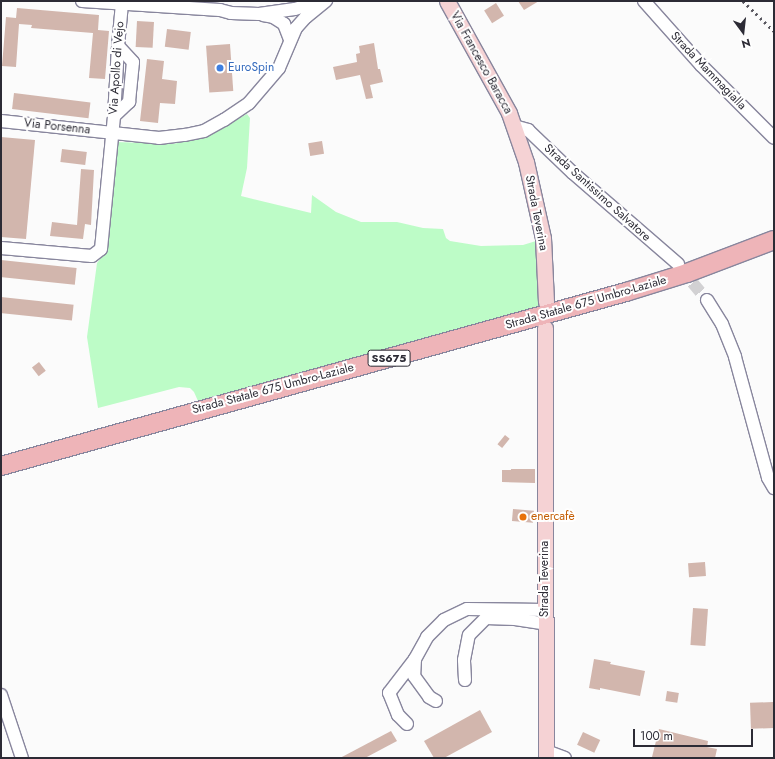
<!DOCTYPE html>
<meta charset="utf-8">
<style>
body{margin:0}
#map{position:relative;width:775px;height:759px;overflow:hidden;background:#fbfbfb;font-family:Jost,sans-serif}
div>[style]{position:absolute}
.green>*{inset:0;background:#bdfcc7}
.building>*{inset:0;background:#d2b6ad;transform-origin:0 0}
.minor-tunnel>*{height:12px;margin-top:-6px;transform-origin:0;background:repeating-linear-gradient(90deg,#d2d1d3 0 12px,transparent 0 18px)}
.roads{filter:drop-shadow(1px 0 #88869d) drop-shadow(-1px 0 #88869d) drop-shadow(0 1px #88869d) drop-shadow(0 -1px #88869d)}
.minor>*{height:12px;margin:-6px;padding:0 6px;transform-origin:6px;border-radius:6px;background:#fff}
.major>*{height:15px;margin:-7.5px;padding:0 7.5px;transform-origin:7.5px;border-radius:7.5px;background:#f5d2d4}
.highway>*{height:18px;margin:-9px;padding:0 9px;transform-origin:9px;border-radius:9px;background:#eeb4b8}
.rail>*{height:2.5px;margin-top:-1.25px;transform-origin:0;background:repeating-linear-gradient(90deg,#595860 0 2px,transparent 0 6px)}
.dots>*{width:11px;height:11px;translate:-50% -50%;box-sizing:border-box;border:2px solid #fff;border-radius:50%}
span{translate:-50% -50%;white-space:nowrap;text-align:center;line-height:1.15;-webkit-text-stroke:4px #fff;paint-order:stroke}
.shield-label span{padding:1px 3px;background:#fff;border:1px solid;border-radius:3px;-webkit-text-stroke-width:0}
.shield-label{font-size:11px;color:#2c2b35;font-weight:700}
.street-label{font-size:12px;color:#2c2b35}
.shop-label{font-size:12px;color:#366cbe}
.left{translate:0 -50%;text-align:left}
.food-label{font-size:12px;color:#c56008}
.frame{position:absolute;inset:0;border:2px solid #2c2b35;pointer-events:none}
.north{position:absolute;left:723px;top:12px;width:40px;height:40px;-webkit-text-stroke:3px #fff;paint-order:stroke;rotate:165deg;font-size:11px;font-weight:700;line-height:16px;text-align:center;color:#2c2b35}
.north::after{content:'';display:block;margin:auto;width:14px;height:18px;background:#2c2b35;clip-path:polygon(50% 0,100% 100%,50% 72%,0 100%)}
.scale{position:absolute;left:633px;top:729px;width:120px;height:18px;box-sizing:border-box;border:2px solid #2c2b35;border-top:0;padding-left:5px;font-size:12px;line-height:14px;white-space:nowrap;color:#2c2b35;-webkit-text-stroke:3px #fff;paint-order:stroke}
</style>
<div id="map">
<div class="green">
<div style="clip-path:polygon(247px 114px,250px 118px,247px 168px,241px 196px,311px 213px,312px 195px,336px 212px,361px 222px,397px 222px,423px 228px,443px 229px,446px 238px,450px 241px,481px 246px,523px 245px,536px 241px,542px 309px,198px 401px,194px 392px,190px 388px,179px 387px,98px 408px,87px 337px,97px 263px,104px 254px,116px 142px,173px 144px,191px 140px,209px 135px)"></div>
</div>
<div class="building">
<div style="clip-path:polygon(518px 1px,539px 1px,524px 10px)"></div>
<div style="left:496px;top:3px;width:15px;height:14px;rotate:58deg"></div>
<div style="clip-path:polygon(17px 8px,99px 15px,98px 30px,109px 31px,105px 79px,89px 78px,93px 33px,31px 28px,32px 25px,19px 24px,16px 67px,2px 66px,6px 17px,16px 18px)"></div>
<div style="left:137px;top:21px;width:17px;height:26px;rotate:3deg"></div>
<div style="left:167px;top:29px;width:24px;height:18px;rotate:7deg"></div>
<div style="clip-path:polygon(374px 43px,378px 69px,380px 69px,383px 82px,370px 85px,373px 98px,366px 99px,360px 75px,336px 80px,333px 67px,357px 62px,356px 54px,360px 53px,359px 46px)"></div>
<div style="left:230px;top:44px;width:47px;height:24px;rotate:86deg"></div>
<div style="clip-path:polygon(147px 59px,164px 61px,162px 79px,177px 81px,175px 104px,160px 103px,158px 123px,140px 121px)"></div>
<div style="left:14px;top:93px;width:77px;height:16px;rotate:7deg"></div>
<div style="clip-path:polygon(1px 137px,35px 140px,26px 239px,1px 237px)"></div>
<div style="left:322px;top:141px;width:13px;height:14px;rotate:81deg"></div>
<div style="left:62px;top:149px;width:25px;height:13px;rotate:7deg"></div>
<div style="clip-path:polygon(81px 169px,94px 170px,91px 225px,85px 224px,83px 239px,50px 236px,52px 222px,77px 225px)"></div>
<div style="left:1px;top:260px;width:76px;height:17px;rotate:6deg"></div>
<div style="left:1px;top:297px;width:73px;height:16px;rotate:6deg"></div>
<div style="left:39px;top:362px;width:11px;height:9px;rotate:52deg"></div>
<div style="left:505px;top:435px;width:6px;height:12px;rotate:39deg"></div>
<div style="clip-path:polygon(511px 469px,535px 469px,535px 483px,502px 482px,502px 470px,511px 470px)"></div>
<div style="left:513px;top:509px;width:21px;height:12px;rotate:5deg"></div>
<div style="left:705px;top:562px;width:14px;height:17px;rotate:86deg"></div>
<div style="left:693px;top:608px;width:15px;height:37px;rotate:4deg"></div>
<div style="clip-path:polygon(594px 659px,611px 662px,610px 664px,645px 671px,640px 696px,600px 688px,600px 690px,589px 688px)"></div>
<div style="left:667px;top:691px;width:12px;height:10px;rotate:9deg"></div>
<div style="left:773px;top:702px;width:26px;height:23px;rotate:88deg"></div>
<div style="clip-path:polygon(480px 710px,492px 732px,444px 758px,434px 758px,424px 741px)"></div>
<div style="clip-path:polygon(659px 729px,708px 741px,707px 747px,717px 749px,715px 758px,652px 757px)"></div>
<div style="clip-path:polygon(391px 731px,397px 741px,365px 758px,340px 758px)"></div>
<div style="left:583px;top:732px;width:19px;height:14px;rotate:25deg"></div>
</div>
<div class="minor-tunnel">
<div style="left:681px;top:269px;width:40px;rotate:50deg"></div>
</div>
<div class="roads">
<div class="minor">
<div style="left:82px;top:1px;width:138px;rotate:3.7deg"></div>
<div style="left:220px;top:10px;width:11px;rotate:15deg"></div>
<div style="left:231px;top:13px;width:28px;rotate:2deg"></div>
<div style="left:259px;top:14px;width:36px;rotate:-8deg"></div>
<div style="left:295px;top:9px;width:27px;rotate:-17deg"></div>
<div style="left:644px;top:1px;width:86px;rotate:48.3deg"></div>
<div style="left:701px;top:65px;width:103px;rotate:45deg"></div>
<div style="left:263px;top:15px;width:10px;rotate:11deg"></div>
<div style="left:273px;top:17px;width:13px;rotate:32deg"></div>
<div style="left:284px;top:24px;width:17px;rotate:69deg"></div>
<div style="left:114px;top:116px;width:21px;rotate:-43deg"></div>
<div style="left:129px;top:102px;width:40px;rotate:-84.3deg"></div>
<div style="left:133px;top:62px;width:22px;rotate:-133deg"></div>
<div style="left:1px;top:121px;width:159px;rotate:6.1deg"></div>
<div style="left:159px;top:138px;width:26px;rotate:-7deg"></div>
<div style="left:185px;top:135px;width:19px;rotate:-12deg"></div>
<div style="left:204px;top:131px;width:23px;rotate:-29deg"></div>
<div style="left:224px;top:120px;width:30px;rotate:-34deg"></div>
<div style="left:249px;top:103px;width:46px;rotate:-49.4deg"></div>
<div style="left:279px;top:68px;width:43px;rotate:-67deg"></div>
<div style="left:296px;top:28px;width:15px;rotate:-48deg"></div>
<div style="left:306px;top:17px;width:26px;rotate:-39deg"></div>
<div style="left:514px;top:126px;width:15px;rotate:16deg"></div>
<div style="left:528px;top:130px;width:62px;rotate:43.7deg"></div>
<div style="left:573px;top:173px;width:139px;rotate:40.9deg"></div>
<div style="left:1px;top:248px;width:91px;rotate:5deg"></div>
<div style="left:92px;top:256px;width:11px;rotate:-38deg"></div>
<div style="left:101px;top:249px;width:134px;rotate:-84.4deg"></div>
<div style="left:114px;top:116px;width:70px;rotate:-86.7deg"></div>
<div style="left:118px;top:46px;width:42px;rotate:-84.6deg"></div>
<div style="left:707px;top:300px;width:28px;rotate:58deg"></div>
<div style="left:722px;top:324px;width:35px;rotate:68deg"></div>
<div style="left:735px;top:357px;width:125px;rotate:74.7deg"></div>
<div style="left:768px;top:478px;width:12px;rotate:59deg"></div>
<div style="left:415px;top:659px;width:17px;rotate:93deg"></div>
<div style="left:414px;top:676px;width:26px;rotate:54deg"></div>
<div style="left:429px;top:697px;width:8px;rotate:30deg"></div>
<div style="left:465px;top:680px;width:20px;rotate:-93deg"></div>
<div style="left:464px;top:660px;width:25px;rotate:-79deg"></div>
<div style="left:469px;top:635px;width:24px;rotate:-45deg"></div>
<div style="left:486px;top:618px;width:29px;rotate:2deg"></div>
<div style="left:515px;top:619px;width:30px;rotate:9deg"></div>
<div style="left:1px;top:695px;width:66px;rotate:71.6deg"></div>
<div style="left:407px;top:724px;width:13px;rotate:-135deg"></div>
<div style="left:398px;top:715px;width:24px;rotate:-112deg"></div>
<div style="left:389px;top:693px;width:43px;rotate:-52.6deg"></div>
<div style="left:415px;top:659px;width:25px;rotate:-61deg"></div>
<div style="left:427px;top:637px;width:24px;rotate:-45deg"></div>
<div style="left:444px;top:620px;width:25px;rotate:-26deg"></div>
<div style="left:467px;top:609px;width:79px;rotate:0.7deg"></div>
<div style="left:546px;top:751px;width:20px;rotate:20deg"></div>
</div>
<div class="major">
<div style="left:447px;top:1px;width:128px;rotate:61deg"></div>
<div style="left:509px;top:113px;width:52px;rotate:70.9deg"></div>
<div style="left:526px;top:162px;width:78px;rotate:77.4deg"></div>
<div style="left:543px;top:238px;width:64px;rotate:87.3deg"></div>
<div style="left:545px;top:328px;width:430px;rotate:89.9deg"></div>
</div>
<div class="highway">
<div style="left:1px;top:466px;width:649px;rotate:-15.56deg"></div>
<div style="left:626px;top:292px;width:64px;rotate:-17.3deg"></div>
<div style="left:687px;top:273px;width:93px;rotate:-20.8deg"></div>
</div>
</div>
<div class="rail">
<div style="left:743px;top:1px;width:43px;rotate:44.1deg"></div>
</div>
<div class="dots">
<div style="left:220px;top:68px;background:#3f7fe0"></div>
<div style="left:523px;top:517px;background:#e8710a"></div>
</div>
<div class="shield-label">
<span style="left:389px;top:358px">SS675</span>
</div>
<div class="street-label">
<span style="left:481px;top:63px;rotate:61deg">Via Francesco Baracca</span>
<span style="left:117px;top:68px;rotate:-86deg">Via Apollo di Vejo</span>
<span style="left:708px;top:71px;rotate:46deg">Strada Mammagialla</span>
<span style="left:57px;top:127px;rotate:6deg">Via Porsenna</span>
<span style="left:597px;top:193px;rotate:42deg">Strada Santissimo Salvatore</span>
<span style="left:536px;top:213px;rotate:79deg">Strada Teverina</span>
<span style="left:586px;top:303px;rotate:-16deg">Strada Statale 675 Umbro-Laziale</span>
<span style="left:273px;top:389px;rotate:-15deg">Strada Statale 675 Umbro-Laziale</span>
<span style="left:545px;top:579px;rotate:-90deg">Strada Teverina</span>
</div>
<div class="shop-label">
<span class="left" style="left:228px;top:68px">EuroSpin</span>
</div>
<div class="food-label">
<span class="left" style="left:531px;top:517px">enercafè</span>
</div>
<div class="frame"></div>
<div class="north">N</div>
<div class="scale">100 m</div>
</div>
